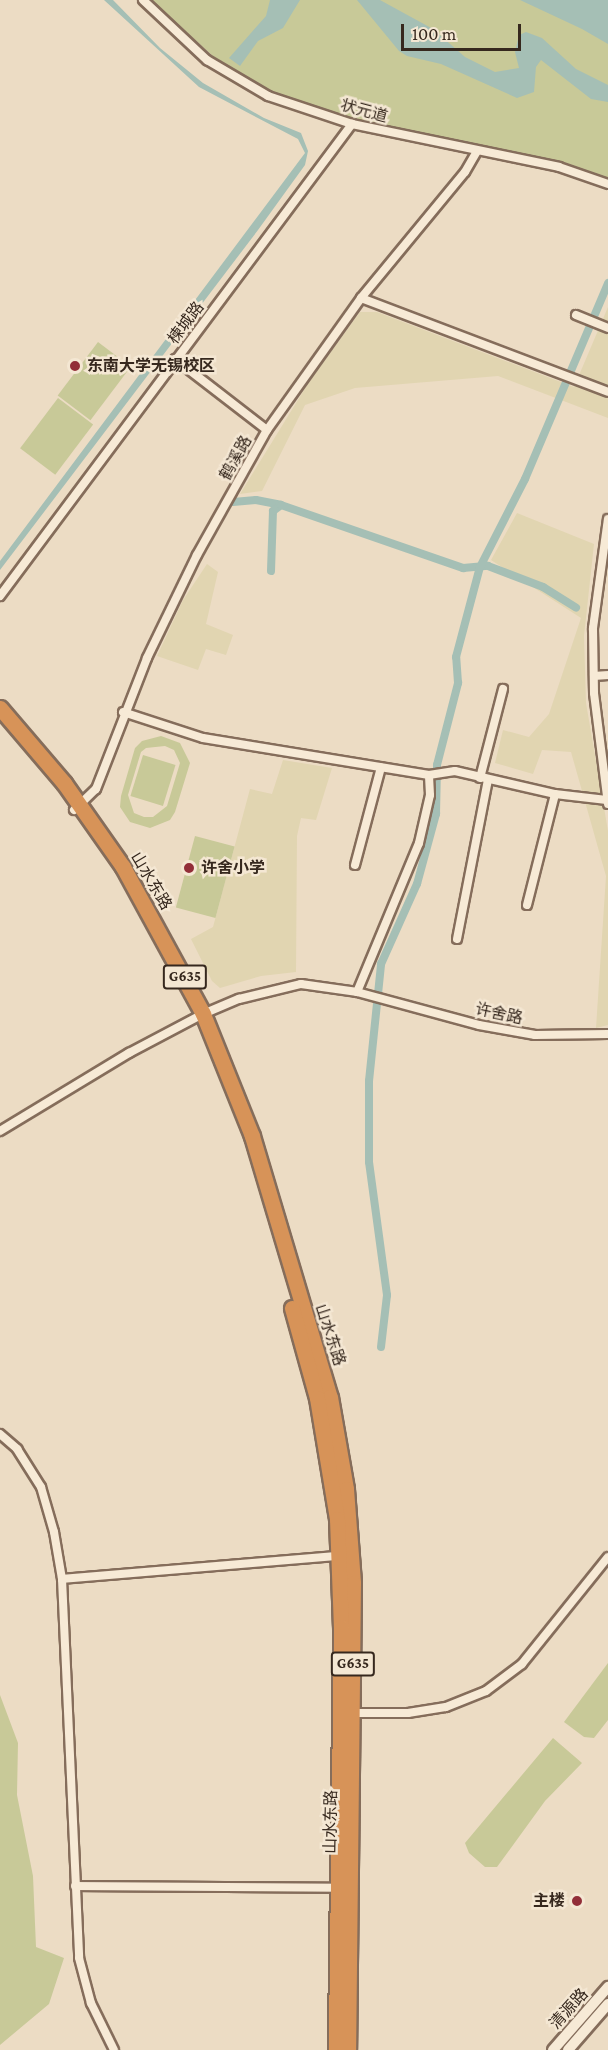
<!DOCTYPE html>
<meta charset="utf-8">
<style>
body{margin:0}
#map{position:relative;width:608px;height:2050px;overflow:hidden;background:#ecdcc4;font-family:"Crimson Pro","Noto Sans SC",serif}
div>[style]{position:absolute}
.farmland>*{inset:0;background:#e1d5b1}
.green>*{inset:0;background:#c8c998;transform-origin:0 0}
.water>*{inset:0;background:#a5bfb5}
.canal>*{height:8px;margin:-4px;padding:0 4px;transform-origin:4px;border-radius:4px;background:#a5bfb5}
.roads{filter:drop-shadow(2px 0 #856d5b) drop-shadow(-2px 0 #856d5b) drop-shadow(0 2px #856d5b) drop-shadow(0 -2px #856d5b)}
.street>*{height:8px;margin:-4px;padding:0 4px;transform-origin:4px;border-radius:4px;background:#f7ead6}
.secondary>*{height:10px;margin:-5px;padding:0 5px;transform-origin:5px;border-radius:5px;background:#f7ead6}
.highway>*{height:15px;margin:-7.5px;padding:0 7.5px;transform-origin:7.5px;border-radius:7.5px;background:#d79358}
.dots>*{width:16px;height:16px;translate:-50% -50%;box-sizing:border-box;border:3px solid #f4e7d3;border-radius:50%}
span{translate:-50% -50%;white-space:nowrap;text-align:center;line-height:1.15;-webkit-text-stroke:5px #f4e7d3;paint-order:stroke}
.shield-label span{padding:2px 4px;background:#f4e7d3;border:2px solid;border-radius:4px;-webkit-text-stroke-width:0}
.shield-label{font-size:15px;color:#36281e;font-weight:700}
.street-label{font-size:16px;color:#36281e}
.poi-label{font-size:16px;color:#36281e;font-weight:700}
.left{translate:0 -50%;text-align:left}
.right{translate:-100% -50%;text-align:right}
.scale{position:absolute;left:401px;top:24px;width:120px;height:27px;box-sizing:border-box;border:3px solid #36281e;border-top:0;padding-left:8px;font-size:18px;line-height:21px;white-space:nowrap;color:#36281e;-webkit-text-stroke:4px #f4e7d3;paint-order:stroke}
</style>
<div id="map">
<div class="farmland">
<div style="clip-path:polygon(608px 307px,608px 418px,498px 376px,355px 388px,305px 405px,262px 491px,240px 494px,309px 382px,360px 312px,377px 312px,574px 387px)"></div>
<div style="clip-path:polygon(517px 513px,594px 544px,584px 636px,586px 703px,608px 831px,608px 1025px,596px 1028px,606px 876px,571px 752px,542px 750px,533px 774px,495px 763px,503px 730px,529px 737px,549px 714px,581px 618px,491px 560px)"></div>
<div style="clip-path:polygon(207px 564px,218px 572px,206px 624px,233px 635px,226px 655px,206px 649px,198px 670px,157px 656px,183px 600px)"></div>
<div style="clip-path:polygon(283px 760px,332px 768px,316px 820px,301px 818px,297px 836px,296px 972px,261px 976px,220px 988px,212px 981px,191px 939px,213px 927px,250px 789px,272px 794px)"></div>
</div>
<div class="green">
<div style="clip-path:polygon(151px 0,608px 0,608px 180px,560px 161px,342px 116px,284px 99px,214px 57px)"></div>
<div style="left:98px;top:342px;width:41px;height:67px;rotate:37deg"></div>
<div style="left:58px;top:398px;width:44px;height:63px;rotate:37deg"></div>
<div style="clip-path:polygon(evenodd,161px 736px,180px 743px,190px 763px,175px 812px,170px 820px,150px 828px,130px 822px,120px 807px,121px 796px,135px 748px,142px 741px,161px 736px,165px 746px,174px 750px,180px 763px,167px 806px,153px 817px,144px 817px,134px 813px,128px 795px,141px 752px,146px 748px,165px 746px)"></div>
<div style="left:143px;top:755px;width:34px;height:43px;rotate:17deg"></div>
<div style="left:195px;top:836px;width:41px;height:74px;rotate:15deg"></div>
<div style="clip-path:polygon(608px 1663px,608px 1720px,594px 1738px,584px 1737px,564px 1722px)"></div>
<div style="clip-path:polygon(0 1695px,18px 1743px,17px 1795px,33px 1876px,36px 1947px,64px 1958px,49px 2004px,0 2045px)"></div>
<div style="clip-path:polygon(553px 1738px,582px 1763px,545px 1801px,497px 1867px,485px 1867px,469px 1853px,465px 1843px)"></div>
</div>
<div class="water">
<div style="clip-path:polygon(104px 0,113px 0,160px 48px,203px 83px,264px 118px,301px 133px,308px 151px,305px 165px,258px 230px,0 570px,0 561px,305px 153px,298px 139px,199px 87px)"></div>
<div style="clip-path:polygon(270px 0,300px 0,283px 28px,258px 41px,240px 66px,229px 58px,266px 16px)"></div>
<div style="clip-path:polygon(357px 0,380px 0,433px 29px,465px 57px,495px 72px,519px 68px,515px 52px,519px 35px,526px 32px,542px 38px,576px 69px,608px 85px,608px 102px,591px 99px,541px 60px,536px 67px,534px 92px,517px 98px,441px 64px,407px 56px,399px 51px)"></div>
<div style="clip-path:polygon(520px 0,608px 0,608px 44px,582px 29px)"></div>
</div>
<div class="canal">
<div style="left:233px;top:502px;width:23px;rotate:-5deg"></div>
<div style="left:256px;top:500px;width:25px;rotate:11deg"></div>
<div style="left:271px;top:571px;width:60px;rotate:-88.1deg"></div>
<div style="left:273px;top:511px;width:10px;rotate:-37deg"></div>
<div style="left:281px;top:505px;width:193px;rotate:19.1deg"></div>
<div style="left:463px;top:568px;width:25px;rotate:-5deg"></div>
<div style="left:488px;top:566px;width:59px;rotate:20.9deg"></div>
<div style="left:543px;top:587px;width:39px;rotate:32deg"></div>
<div style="left:381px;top:1347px;width:52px;rotate:-83.4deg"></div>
<div style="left:387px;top:1295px;width:134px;rotate:-97.7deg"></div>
<div style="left:369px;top:1162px;width:81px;rotate:-90deg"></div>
<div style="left:369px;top:1081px;width:118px;rotate:-84.1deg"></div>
<div style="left:381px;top:964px;width:88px;rotate:-65.8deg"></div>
<div style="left:417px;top:884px;width:73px;rotate:-74.8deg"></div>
<div style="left:436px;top:814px;width:49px;rotate:-88.8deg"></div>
<div style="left:437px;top:765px;width:85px;rotate:-75.6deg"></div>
<div style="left:458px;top:683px;width:26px;rotate:-94deg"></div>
<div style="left:456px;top:657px;width:93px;rotate:-75.1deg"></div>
<div style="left:480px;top:567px;width:99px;rotate:-62.9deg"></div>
<div style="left:525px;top:479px;width:213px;rotate:-67deg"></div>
</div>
<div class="roads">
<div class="street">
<div style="left:143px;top:0;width:88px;rotate:43.2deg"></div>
<div style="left:207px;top:60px;width:71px;rotate:30.5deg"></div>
<div style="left:268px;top:96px;width:89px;rotate:18.4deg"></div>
<div style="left:352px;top:124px;width:211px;rotate:11.7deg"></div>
<div style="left:559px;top:167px;width:52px;rotate:19.1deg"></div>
<div style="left:361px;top:298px;width:264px;rotate:20.8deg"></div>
<div style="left:576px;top:315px;width:35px;rotate:22deg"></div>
<div style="left:175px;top:359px;width:116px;rotate:37.7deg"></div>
<div style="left:0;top:596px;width:589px;rotate:-53.29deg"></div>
<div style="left:594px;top:676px;width:14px;rotate:-4deg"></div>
<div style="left:123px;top:712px;width:84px;rotate:18deg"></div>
<div style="left:203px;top:738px;width:229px;rotate:9.3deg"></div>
<div style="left:429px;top:775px;width:26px;rotate:-9deg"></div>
<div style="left:455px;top:771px;width:103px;rotate:13deg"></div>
<div style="left:555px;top:794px;width:52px;rotate:6.6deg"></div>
<div style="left:480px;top:778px;width:92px;rotate:-75.5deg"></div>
<div style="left:608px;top:804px;width:112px;rotate:-97.2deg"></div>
<div style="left:594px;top:693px;width:65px;rotate:-90.9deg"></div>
<div style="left:593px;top:628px;width:110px;rotate:-82.2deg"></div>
<div style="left:74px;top:810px;width:30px;rotate:-44deg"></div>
<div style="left:96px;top:789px;width:141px;rotate:-68.7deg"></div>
<div style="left:147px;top:658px;width:114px;rotate:-64.1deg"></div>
<div style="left:197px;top:555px;width:143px;rotate:-60.8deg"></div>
<div style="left:267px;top:430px;width:162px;rotate:-54.5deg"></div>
<div style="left:361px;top:298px;width:163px;rotate:-50.5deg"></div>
<div style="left:465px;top:172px;width:24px;rotate:-60deg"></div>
<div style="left:355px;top:865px;width:101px;rotate:-75.1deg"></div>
<div style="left:527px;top:905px;width:114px;rotate:-75.8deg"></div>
<div style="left:457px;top:939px;width:162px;rotate:-79deg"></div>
<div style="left:357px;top:992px;width:161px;rotate:-67.4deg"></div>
<div style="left:419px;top:843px;width:49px;rotate:-77.1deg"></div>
<div style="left:430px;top:795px;width:20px;rotate:-93deg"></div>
<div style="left:0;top:1131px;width:151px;rotate:-31.2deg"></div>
<div style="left:129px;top:1053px;width:84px;rotate:-27.8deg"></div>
<div style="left:203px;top:1014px;width:39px;rotate:-23deg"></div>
<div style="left:239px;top:999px;width:64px;rotate:-13.6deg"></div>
<div style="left:301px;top:984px;width:57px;rotate:8.1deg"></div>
<div style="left:357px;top:992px;width:126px;rotate:15.1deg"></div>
<div style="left:479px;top:1025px;width:57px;rotate:10.1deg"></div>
<div style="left:535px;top:1035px;width:73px;rotate:-0.8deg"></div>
<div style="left:0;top:1434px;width:23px;rotate:41deg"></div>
<div style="left:17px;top:1449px;width:45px;rotate:57.7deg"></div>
<div style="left:41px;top:1487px;width:47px;rotate:73.9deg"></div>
<div style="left:54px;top:1532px;width:48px;rotate:80.3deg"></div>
<div style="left:62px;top:1579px;width:379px;rotate:87.4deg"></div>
<div style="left:79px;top:1958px;width:47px;rotate:75.1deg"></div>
<div style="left:91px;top:2003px;width:52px;rotate:63.9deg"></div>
<div style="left:62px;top:1579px;width:277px;rotate:-4.8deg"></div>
<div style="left:350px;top:1713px;width:58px"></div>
<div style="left:408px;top:1713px;width:38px;rotate:-9deg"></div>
<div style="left:446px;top:1707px;width:43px;rotate:-21.8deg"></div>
<div style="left:486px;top:1691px;width:45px;rotate:-36.9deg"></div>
<div style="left:522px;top:1664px;width:137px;rotate:-51.2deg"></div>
<div style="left:75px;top:1886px;width:262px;rotate:0.4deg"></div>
</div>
<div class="secondary">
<div style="left:553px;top:2050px;width:84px;rotate:-48.9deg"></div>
<div style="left:568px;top:2050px;width:61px;rotate:-49deg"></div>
</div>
<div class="highway">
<div style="left:0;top:708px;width:99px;rotate:49.5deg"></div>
<div style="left:64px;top:783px;width:103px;rotate:54.9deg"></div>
<div style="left:123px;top:867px;width:167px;rotate:61.4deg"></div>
<div style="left:203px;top:1014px;width:131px;rotate:68.1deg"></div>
<div style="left:252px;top:1136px;width:272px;rotate:73.4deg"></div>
<div style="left:330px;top:1397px;width:93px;rotate:80.1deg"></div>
<div style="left:346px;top:1489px;width:94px;rotate:85.7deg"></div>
<div style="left:353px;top:1583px;width:467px;rotate:90.6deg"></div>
<div style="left:292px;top:1308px;width:93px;rotate:74.5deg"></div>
<div style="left:317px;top:1398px;width:123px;rotate:80.6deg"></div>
<div style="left:337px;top:1519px;width:108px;rotate:87.9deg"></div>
<div style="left:341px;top:1627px;width:423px;rotate:90.7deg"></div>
</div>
</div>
<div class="dots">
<div style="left:75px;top:366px;background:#922e38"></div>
<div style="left:189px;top:868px;background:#922e38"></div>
<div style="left:577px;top:1901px;background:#922e38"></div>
</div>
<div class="shield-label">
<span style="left:185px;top:977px">G635</span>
<span style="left:353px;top:1664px">G635</span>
</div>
<div class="street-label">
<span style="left:364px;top:111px;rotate:15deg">状元道</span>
<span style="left:186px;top:323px;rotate:-53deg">楝城路</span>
<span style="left:236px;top:458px;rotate:-61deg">鹤溪路</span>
<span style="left:151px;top:881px;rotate:59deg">山水东路</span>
<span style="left:499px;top:1014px;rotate:12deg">许舍路</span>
<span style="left:330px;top:1335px;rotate:72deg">山水东路</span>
<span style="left:331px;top:1822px;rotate:-89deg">山水东路</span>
<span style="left:569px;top:2009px;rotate:-48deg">清源路</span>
</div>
<div class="poi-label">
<span class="left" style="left:87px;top:366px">东南大学无锡校区</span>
<span class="left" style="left:201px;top:868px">许舍小学</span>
<span class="right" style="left:565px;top:1901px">主楼</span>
</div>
<div class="scale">100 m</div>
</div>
